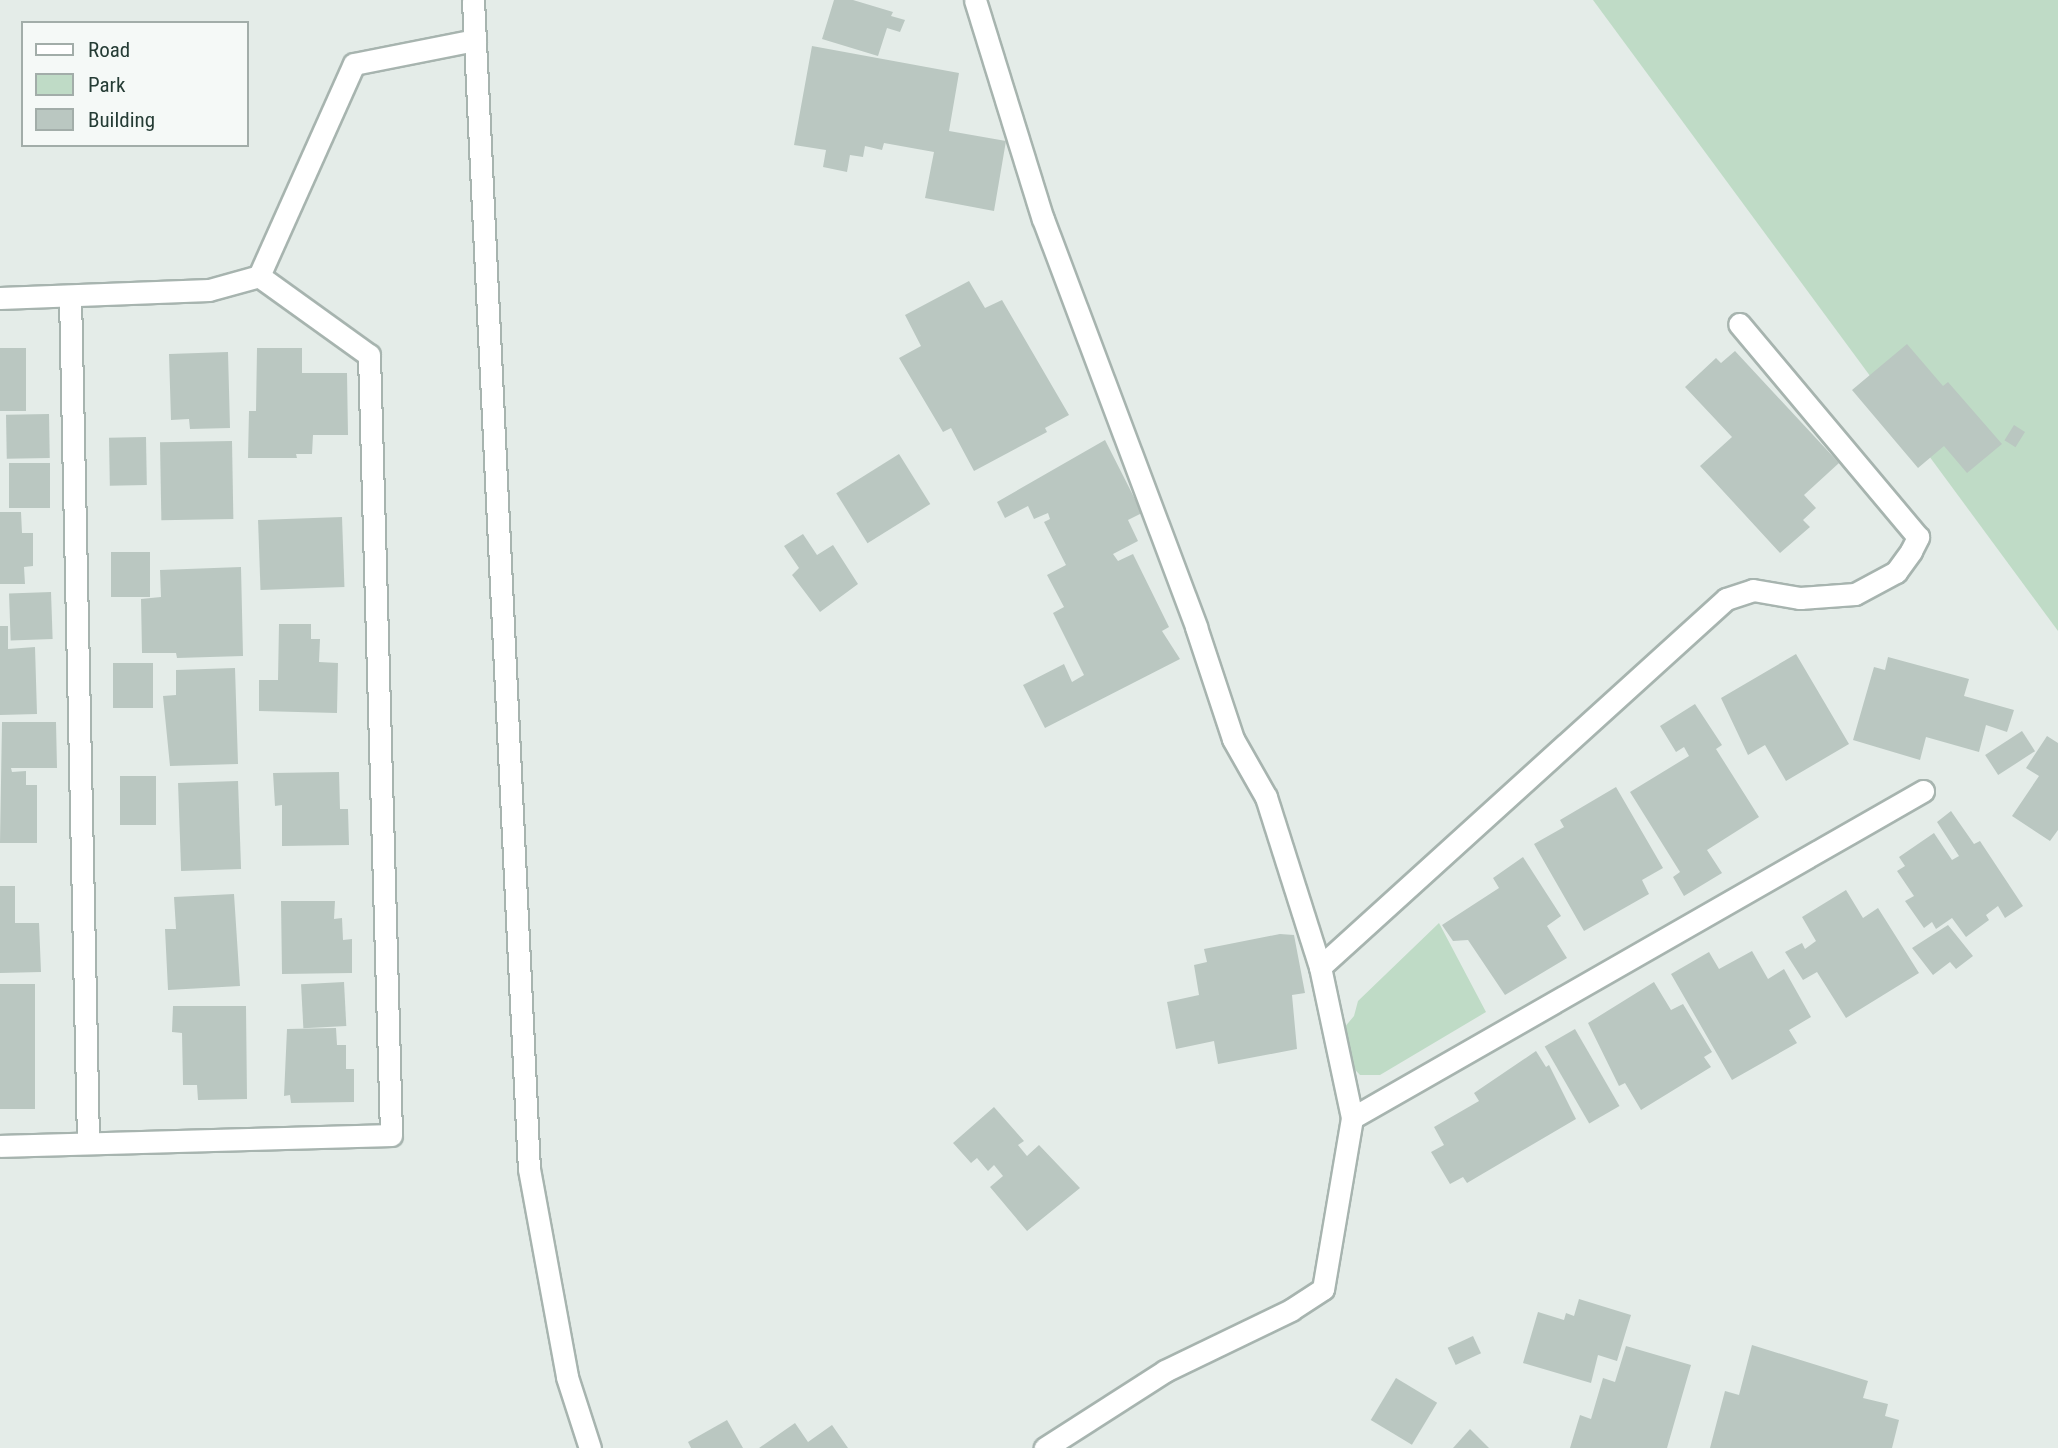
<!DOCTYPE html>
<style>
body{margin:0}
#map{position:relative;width:2058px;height:1448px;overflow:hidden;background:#e4ece8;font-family:"Roboto Condensed",sans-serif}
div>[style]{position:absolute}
.green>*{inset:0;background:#bfdbc6}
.building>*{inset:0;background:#bac7c1;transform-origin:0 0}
.roads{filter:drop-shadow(2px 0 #a7b4af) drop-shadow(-2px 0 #a7b4af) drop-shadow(0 2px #a7b4af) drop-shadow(0 -2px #a7b4af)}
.minor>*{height:21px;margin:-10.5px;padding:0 10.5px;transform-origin:10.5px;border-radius:10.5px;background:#fff}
.tertiary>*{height:21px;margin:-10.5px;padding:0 10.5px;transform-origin:10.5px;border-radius:10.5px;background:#fff}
span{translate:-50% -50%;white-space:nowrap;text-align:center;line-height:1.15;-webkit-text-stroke:6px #f5f9f7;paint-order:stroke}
.legend{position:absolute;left:21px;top:21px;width:228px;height:126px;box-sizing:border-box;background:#f5f9f7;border:2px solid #a2ada9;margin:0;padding:9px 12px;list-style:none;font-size:21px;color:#253c35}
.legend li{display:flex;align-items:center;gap:14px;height:35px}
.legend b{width:35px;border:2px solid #a2ada9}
</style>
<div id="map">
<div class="green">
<div style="clip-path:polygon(1593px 0,2058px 0,2058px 631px)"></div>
<div style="clip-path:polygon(1439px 923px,1486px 1012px,1380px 1075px,1360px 1075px,1347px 1061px,1338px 1035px,1354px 1016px,1358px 1001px)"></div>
</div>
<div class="building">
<div style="clip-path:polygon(834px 0,853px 0,893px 12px,891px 16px,905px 20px,900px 32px,887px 28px,878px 56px,822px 39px)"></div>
<div style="clip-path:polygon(812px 46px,959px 73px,949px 131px,1006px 141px,994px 211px,925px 198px,934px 152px,884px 143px,882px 150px,865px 146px,863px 157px,850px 155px,847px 172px,823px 167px,826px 150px,794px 145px)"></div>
<div style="clip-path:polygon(969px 281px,985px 308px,1002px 300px,1069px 415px,1045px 428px,1047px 432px,974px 471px,951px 428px,943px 432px,899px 358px,921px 346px,905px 315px)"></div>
<div style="clip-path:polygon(1907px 344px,1943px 386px,1948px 382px,2002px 444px,1967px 473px,1944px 446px,1918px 468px,1852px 390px)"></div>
<div style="left:0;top:348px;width:26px;height:63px"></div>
<div style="clip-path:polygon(257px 348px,302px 348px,302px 373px,347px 373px,348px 435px,313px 435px,312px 454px,296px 454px,297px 458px,248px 458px,249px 411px,256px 411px)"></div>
<div style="clip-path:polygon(1735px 351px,1839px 463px,1804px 495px,1816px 508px,1803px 520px,1810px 527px,1780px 553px,1700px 466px,1732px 437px,1685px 387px,1716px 358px,1721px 363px)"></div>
<div style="clip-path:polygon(228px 352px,230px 428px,190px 429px,189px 419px,171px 420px,169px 354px)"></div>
<div style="left:49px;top:414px;width:44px;height:43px;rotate:89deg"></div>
<div style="left:2014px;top:425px;width:13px;height:18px;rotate:32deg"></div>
<div style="left:146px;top:437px;width:48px;height:37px;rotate:89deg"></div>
<div style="clip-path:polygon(1105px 440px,1142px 513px,1128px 520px,1138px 541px,1113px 554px,1118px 561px,1133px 554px,1169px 627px,1162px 631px,1180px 659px,1045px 728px,1023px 685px,1064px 664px,1072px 682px,1084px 675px,1053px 613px,1064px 607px,1047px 575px,1066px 565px,1044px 522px,1050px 519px,1048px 513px,1034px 519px,1028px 506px,1005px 518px,997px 502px)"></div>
<div style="left:232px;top:441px;width:78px;height:72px;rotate:89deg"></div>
<div style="left:899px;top:454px;width:59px;height:74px;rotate:58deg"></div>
<div style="left:9px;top:463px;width:41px;height:45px"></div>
<div style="clip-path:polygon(0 512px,21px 512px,22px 533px,33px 533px,33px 566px,24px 567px,25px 584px,0 584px)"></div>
<div style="left:342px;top:517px;width:70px;height:84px;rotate:88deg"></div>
<div style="clip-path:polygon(803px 534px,817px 555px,833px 545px,858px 584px,820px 612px,792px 575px,799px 568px,784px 546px)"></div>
<div style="left:150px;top:552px;width:45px;height:39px;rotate:90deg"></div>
<div style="clip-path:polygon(241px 567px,243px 656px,177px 658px,176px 653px,142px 653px,141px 599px,161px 597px,160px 570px)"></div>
<div style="left:51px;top:592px;width:47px;height:42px;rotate:88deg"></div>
<div style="clip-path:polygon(279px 624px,311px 624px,311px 639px,320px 639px,319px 662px,338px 663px,337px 713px,259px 711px,259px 680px,278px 680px)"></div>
<div style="clip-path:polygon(0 626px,8px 626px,8px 649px,35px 647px,37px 714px,0 715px)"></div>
<div style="clip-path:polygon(1796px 654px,1849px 744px,1786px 781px,1765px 745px,1748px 755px,1721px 698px)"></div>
<div style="clip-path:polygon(1888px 657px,1969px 679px,1964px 696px,2014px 710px,2007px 732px,1986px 725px,1979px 752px,1926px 737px,1920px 760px,1853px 740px,1874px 667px,1885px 670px)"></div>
<div style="left:113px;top:663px;width:40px;height:45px"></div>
<div style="clip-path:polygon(235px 668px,238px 764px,170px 766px,163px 696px,176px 695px,176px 670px)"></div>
<div style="clip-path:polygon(1695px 704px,1722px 745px,1716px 749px,1759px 817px,1707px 850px,1722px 873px,1684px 896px,1673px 877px,1680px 872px,1630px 792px,1689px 756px,1684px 747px,1676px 752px,1660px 726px)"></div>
<div style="clip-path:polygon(2px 722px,56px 722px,57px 768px,11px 768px,12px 772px,26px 771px,26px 785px,37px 785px,37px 843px,0 843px)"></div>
<div style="left:2022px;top:731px;width:24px;height:44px;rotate:57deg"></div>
<div style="clip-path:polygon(2047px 736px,2058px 743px,2058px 830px,2050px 841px,2012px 816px,2039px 776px,2026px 768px)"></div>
<div style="clip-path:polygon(339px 772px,340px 809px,348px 809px,349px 845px,282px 846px,282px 805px,275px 806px,273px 773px)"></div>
<div style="left:156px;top:776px;width:49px;height:36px;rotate:90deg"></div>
<div style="left:238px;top:781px;width:88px;height:60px;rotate:88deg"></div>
<div style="clip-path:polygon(1616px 787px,1663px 868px,1642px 880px,1649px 894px,1584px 931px,1534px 844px,1564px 827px,1560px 820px)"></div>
<div style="clip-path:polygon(1951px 811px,1974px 844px,1980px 841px,2023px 906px,2005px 918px,1998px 906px,1986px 915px,1989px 920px,1966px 937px,1952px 918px,1936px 929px,1932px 922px,1924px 928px,1905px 901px,1914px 896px,1897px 871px,1905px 866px,1899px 857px,1934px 833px,1952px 860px,1959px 856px,1937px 822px)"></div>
<div style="clip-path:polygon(1523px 857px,1561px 916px,1547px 926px,1567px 958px,1505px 995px,1468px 940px,1453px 941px,1442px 925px,1499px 888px,1493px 878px)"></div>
<div style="clip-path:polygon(0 886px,15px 886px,15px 923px,39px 923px,41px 972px,0 973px)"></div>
<div style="clip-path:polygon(1846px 890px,1863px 918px,1878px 908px,1919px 973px,1846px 1018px,1817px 972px,1803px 980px,1785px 952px,1802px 943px,1805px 949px,1816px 941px,1802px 917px)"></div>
<div style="clip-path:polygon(234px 894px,240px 986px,168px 990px,165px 929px,176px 929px,174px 897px)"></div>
<div style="clip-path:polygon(281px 901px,335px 901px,334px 919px,342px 918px,343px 940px,352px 939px,352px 973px,282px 974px)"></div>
<div style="clip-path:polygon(1948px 925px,1973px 956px,1956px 969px,1950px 962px,1933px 975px,1912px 948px)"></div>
<div style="clip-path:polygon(1280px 934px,1294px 935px,1305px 993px,1292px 995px,1297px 1049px,1218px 1064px,1214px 1041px,1176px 1049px,1167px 1002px,1199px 995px,1194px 965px,1207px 962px,1204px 949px)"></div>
<div style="clip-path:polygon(1752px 951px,1768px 979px,1784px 969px,1811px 1017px,1789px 1030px,1797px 1043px,1732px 1080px,1671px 974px,1709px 952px,1719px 969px)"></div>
<div style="left:344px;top:982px;width:44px;height:43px;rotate:87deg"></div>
<div style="clip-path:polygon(1654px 982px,1671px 1010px,1683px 1004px,1712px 1052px,1704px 1057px,1711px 1067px,1641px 1110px,1625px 1083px,1619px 1086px,1588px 1023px)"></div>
<div style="left:0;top:984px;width:35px;height:125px"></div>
<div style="clip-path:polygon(173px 1006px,246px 1006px,247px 1099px,198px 1100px,197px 1085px,183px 1085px,182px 1033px,172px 1032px)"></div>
<div style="clip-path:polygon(336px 1028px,337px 1045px,346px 1045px,346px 1069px,354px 1069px,354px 1102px,291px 1103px,290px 1095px,284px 1096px,287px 1029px)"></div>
<div style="left:1575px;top:1029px;width:89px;height:35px;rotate:60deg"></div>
<div style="clip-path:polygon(1536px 1051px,1546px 1067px,1549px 1065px,1576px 1119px,1467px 1183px,1463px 1177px,1450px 1184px,1431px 1152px,1444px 1145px,1434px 1127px,1479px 1101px,1474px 1093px)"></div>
<div style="clip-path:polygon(994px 1107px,1024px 1141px,1018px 1145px,1027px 1156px,1039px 1145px,1080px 1188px,1027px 1231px,990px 1187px,1003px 1176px,994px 1165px,988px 1171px,977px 1158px,971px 1163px,953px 1143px)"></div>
<div style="clip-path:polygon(1579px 1299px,1631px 1315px,1617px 1361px,1598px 1355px,1591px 1383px,1523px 1363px,1538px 1312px,1564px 1320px,1566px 1313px,1574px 1316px)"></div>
<div style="left:1473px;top:1336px;width:19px;height:28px;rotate:65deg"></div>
<div style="clip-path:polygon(1752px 1345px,1868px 1381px,1863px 1398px,1888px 1404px,1885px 1416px,1899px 1420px,1892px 1448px,1710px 1448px,1725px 1391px,1739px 1395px)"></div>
<div style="clip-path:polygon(1626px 1346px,1691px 1365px,1667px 1448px,1570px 1448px,1580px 1415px,1591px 1419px,1603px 1378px,1615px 1382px)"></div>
<div style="left:1396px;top:1378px;width:48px;height:49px;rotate:31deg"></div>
<div style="clip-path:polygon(727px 1420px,743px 1448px,691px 1448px,688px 1442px)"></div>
<div style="clip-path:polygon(795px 1423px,808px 1442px,832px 1425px,848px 1448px,759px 1448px)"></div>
<div style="clip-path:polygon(1470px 1429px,1489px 1448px,1453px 1448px)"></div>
</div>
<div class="roads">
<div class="minor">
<div style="left:975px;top:0;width:229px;rotate:72.8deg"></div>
<div style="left:1043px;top:219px;width:436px;rotate:69.4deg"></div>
<div style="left:1196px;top:627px;width:118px;rotate:71.7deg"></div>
<div style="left:1233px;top:739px;width:67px;rotate:60.4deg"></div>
<div style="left:1266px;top:797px;width:178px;rotate:72.4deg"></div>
<div style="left:1320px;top:967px;width:154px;rotate:78deg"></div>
<div style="left:1352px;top:1118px;width:173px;rotate:99.6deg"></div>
<div style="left:1323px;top:1289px;width:38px;rotate:147deg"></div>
<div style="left:1291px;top:1310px;width:140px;rotate:154.2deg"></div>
<div style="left:1165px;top:1371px;width:143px;rotate:147.3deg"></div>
<div style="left:259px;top:276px;width:232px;rotate:-65.9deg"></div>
<div style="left:354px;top:64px;width:123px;rotate:-11.2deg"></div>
<div style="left:70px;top:296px;width:847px;rotate:88.78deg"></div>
<div style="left:0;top:298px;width:209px;rotate:-2.2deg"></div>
<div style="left:209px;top:290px;width:52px;rotate:-15.6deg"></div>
<div style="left:259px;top:276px;width:135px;rotate:35.7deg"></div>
<div style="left:369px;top:355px;width:780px;rotate:88.38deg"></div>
<div style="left:391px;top:1135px;width:391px;rotate:178.4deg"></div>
<div style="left:1320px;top:967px;width:548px;rotate:-42.19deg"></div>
<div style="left:1726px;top:599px;width:28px;rotate:-18deg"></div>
<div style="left:1753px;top:590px;width:48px;rotate:9.7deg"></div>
<div style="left:1800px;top:598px;width:55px;rotate:-4.2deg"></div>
<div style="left:1855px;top:594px;width:47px;rotate:-28.2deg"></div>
<div style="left:1896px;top:572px;width:26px;rotate:-54deg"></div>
<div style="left:1911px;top:551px;width:16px;rotate:-63deg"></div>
<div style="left:1918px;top:537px;width:278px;rotate:-130deg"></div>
<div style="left:1352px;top:1118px;width:658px;rotate:-29.8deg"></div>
</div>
<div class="tertiary">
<div style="left:473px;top:0;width:1170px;rotate:87.26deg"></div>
<div style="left:529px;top:1169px;width:211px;rotate:79.6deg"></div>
<div style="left:567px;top:1377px;width:75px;rotate:72.1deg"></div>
</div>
</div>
<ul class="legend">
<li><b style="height:9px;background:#fff"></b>Road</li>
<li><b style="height:19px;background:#bfdbc6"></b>Park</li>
<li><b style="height:19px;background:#bac7c1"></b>Building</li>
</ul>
</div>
